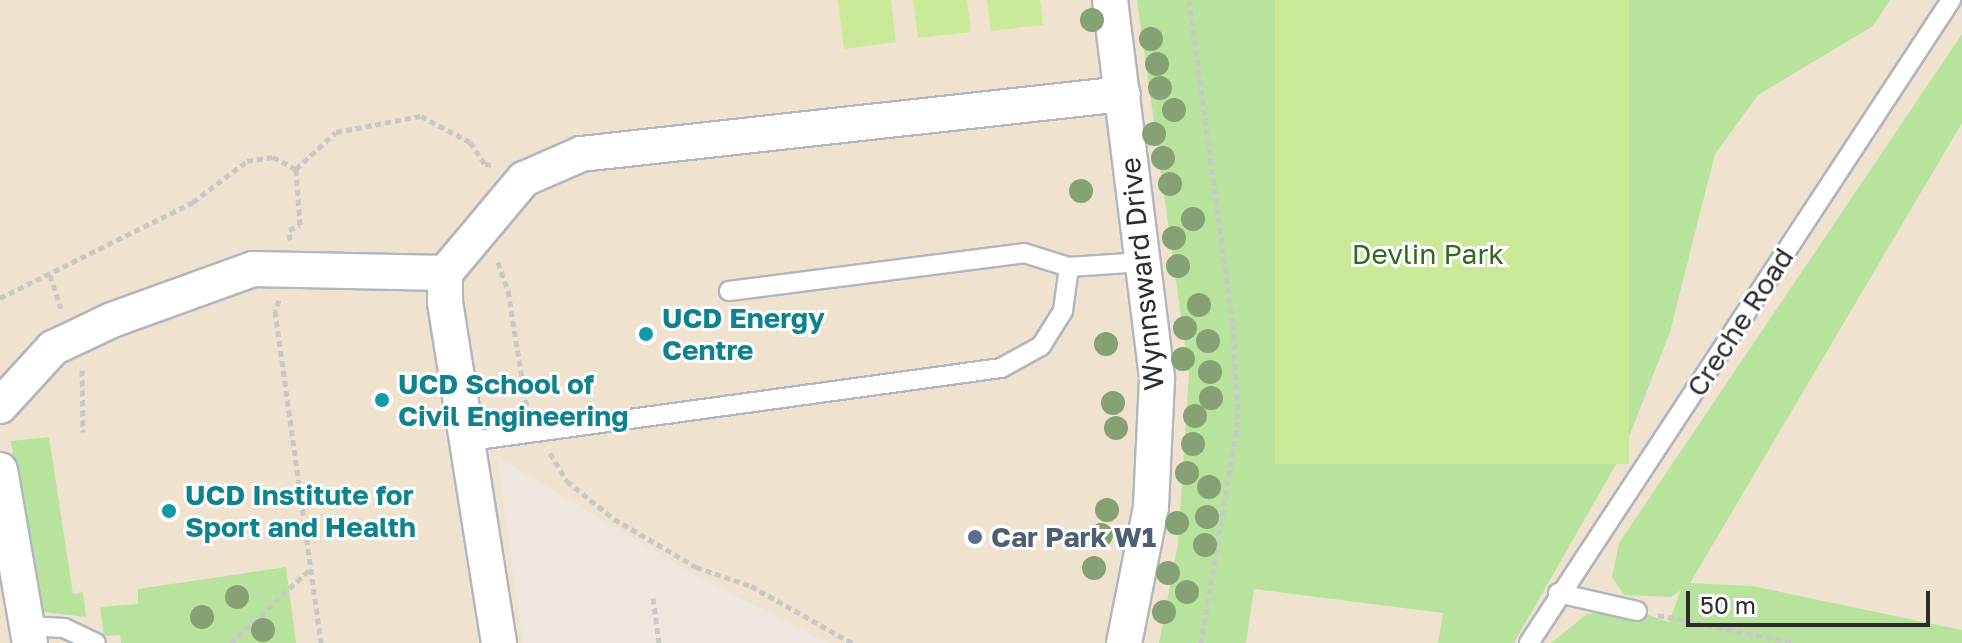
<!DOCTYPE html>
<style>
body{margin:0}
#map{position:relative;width:1962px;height:643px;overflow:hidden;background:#eee7df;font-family:"Golos Text",sans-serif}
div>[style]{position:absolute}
.education>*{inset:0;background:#efe3cf}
.green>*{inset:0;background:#b8e39d}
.pitch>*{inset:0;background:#cbea99;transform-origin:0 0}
.path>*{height:5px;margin-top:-2.5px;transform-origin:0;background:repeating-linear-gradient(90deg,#c8c8c8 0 6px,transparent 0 10px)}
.roads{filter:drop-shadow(2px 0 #b2b6bf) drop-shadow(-2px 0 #b2b6bf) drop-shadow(0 2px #b2b6bf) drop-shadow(0 -2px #b2b6bf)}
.lane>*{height:18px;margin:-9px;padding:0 9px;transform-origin:9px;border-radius:9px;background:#fff}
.street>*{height:34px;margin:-17px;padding:0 17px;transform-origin:17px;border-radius:17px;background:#fff}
.trees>*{width:24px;height:24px;margin:-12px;border-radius:50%;background:#86a274}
.dots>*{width:22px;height:22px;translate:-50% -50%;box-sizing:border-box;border:4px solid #fff;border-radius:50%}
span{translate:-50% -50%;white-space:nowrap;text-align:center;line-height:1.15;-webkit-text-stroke:6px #fff;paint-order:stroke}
.park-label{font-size:28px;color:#306a1c}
.street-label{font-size:28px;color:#2c2c2c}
.culture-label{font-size:28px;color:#0d838f;font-weight:700}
.left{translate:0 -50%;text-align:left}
.service-label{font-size:28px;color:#4e5e75;font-weight:700}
.scale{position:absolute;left:1686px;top:591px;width:244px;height:36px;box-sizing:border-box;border:4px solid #2c2c2c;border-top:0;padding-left:10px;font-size:24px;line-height:28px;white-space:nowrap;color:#2c2c2c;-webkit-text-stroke:6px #fff;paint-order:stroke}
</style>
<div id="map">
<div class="education">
<div style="clip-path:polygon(0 0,1962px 0,1962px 643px,827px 643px,692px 573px,497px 457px,523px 643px,0 643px)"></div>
</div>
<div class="green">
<div style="clip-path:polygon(1137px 0,1890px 0,1873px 26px,1758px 95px,1715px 154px,1670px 332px,1623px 452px,1514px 643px,1438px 643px,1443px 613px,1254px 589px,1246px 643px,1159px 643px,1178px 544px,1189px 374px)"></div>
<div style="clip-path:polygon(1962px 34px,1962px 123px,1690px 583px,1752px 586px,1962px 630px,1962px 643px,1551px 643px,1587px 614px,1637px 611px,1669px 622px,1681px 590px,1671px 597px,1624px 595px,1612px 577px,1619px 543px)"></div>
<div style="clip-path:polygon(49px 437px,73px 594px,83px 592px,86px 617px,44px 612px,36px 604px,11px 441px)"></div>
<div style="clip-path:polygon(286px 567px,296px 643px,121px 643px,120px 635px,104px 636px,100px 607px,138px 604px,138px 589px)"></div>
</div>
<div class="pitch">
<div style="clip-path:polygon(838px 0,891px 0,896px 42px,844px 49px)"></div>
<div style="clip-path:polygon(913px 0,967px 0,971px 32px,918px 38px)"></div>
<div style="clip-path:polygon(987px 0,1040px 0,1043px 25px,991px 31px)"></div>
<div style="left:1275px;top:0;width:354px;height:464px"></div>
</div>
<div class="path">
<div style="left:1189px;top:0;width:327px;rotate:82.3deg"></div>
<div style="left:1233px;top:324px;width:97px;rotate:87deg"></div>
<div style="left:1238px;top:421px;width:225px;rotate:99.5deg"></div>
<div style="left:290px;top:240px;width:10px;rotate:-96deg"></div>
<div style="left:289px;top:230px;width:12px;rotate:-24deg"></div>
<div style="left:300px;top:225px;width:56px;rotate:-94.1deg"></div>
<div style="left:296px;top:169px;width:54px;rotate:-42.8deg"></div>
<div style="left:336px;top:132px;width:86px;rotate:-10.7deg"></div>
<div style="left:421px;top:116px;width:55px;rotate:28deg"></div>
<div style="left:470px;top:142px;width:27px;rotate:56deg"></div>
<div style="left:485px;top:164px;width:8px;rotate:7deg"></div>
<div style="left:498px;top:262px;width:31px;rotate:71deg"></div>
<div style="left:508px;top:291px;width:119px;rotate:80.8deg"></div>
<div style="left:50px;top:275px;width:35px;rotate:72deg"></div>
<div style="left:0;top:298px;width:216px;rotate:-26.4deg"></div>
<div style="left:193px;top:202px;width:68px;rotate:-37.2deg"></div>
<div style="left:247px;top:161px;width:26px;rotate:-9deg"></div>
<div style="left:273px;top:157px;width:26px;rotate:28deg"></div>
<div style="left:279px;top:300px;width:12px;rotate:110deg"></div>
<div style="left:275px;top:311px;width:335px;rotate:82.1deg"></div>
<div style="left:82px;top:370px;width:62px;rotate:89.1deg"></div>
<div style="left:550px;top:453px;width:33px;rotate:59deg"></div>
<div style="left:567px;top:481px;width:60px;rotate:39deg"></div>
<div style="left:614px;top:519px;width:95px;rotate:30.3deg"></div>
<div style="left:696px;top:567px;width:58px;rotate:19.1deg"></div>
<div style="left:751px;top:586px;width:116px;rotate:29.4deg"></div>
<div style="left:653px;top:598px;width:45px;rotate:82.4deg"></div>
<div style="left:1658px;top:615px;width:139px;rotate:11.6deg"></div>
<div style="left:231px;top:643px;width:108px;rotate:-43.1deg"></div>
</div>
<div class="roads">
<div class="lane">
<div style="left:729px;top:291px;width:297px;rotate:-7.3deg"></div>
<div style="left:1024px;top:253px;width:47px;rotate:17.3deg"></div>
<div style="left:1069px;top:267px;width:74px;rotate:-3.9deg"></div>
<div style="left:470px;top:441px;width:536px;rotate:-7.83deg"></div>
<div style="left:1001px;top:368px;width:46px;rotate:-28.8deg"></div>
<div style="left:1041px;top:346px;width:41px;rotate:-57.8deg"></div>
<div style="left:1063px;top:311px;width:44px;rotate:-82.2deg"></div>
<div style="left:1558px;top:593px;width:81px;rotate:12.8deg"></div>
<div style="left:27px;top:626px;width:37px;rotate:3deg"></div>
<div style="left:64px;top:628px;width:35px;rotate:25deg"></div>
<div style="left:1529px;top:643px;width:769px;rotate:-56.72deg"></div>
</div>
<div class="street">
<div style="left:1110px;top:0;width:382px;rotate:82.9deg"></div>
<div style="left:1157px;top:379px;width:128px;rotate:92.7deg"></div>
<div style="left:1151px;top:507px;width:139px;rotate:101.2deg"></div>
<div style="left:445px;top:273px;width:29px;rotate:90deg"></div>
<div style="left:445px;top:302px;width:345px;rotate:81deg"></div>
<div style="left:0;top:406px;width:79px;rotate:-47.6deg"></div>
<div style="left:53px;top:348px;width:65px;rotate:-25.4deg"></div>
<div style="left:112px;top:320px;width:150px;rotate:-19.9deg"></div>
<div style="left:253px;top:269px;width:192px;rotate:1.2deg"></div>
<div style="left:445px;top:273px;width:123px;rotate:-50deg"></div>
<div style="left:524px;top:179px;width:62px;rotate:-23.7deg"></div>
<div style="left:581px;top:154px;width:545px;rotate:-6.32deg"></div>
<div style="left:0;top:470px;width:176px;rotate:80.2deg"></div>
</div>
</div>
<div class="trees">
<div style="left:1092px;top:20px"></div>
<div style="left:1151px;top:39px"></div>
<div style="left:1157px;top:64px"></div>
<div style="left:1160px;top:88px"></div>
<div style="left:1174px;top:110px"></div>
<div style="left:1154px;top:134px"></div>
<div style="left:1163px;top:158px"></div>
<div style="left:1170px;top:184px"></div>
<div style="left:1081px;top:191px"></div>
<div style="left:1193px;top:219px"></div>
<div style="left:1174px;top:238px"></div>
<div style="left:1178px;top:266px"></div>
<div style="left:1199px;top:305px"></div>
<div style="left:1185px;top:328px"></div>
<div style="left:1208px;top:341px"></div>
<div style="left:1106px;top:344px"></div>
<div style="left:1183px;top:359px"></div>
<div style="left:1210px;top:372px"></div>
<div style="left:1211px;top:398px"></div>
<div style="left:1113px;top:403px"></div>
<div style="left:1195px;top:416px"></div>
<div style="left:1116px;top:428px"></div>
<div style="left:1193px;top:444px"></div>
<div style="left:1187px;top:473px"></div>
<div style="left:1209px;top:487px"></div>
<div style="left:1107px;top:510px"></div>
<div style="left:1207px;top:517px"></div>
<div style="left:1177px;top:523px"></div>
<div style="left:1101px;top:535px"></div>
<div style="left:1205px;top:545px"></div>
<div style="left:1094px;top:568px"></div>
<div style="left:1168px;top:573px"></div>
<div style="left:1187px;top:592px"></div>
<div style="left:237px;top:597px"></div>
<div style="left:1164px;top:612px"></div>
<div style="left:202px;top:617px"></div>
<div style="left:263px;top:630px"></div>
</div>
<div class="dots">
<div style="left:646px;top:334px;background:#0f9aa8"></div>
<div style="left:382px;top:400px;background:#0f9aa8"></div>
<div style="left:169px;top:511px;background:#0f9aa8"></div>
<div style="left:975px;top:537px;background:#5c6f8a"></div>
</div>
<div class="park-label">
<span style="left:1428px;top:254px">Devlin Park</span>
</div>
<div class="street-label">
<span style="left:1142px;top:274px;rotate:-96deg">Wynnsward Drive</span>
<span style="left:1740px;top:322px;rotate:-57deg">Creche Road</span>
</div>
<div class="culture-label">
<span class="left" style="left:662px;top:334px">UCD Energy<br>Centre</span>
<span class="left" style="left:398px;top:400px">UCD School of<br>Civil Engineering</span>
<span class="left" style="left:185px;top:511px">UCD Institute for<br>Sport and Health</span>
</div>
<div class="service-label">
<span class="left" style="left:991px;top:537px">Car Park W1</span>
</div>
<div class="scale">50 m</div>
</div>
